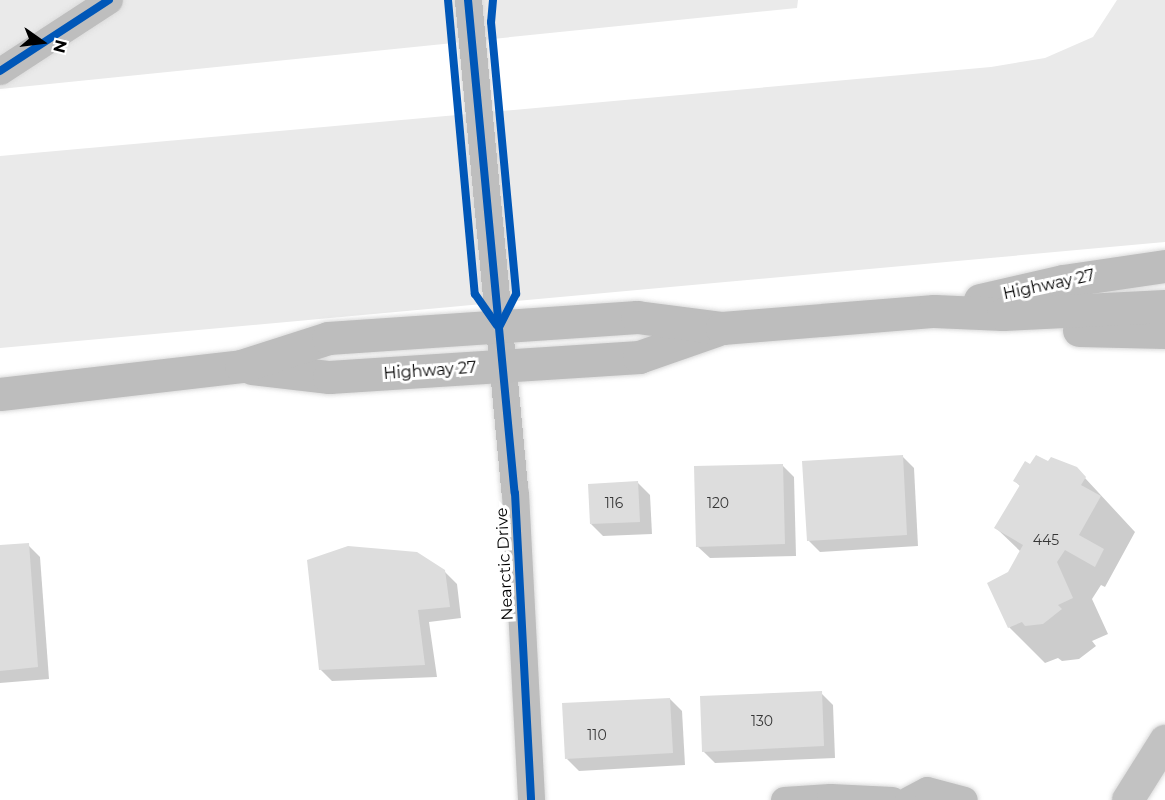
<!DOCTYPE html>
<html>
<head>
<meta charset="utf-8">
<style>
  body { margin:0 }
  #map { position:relative; width:1165px; height:800px; overflow:hidden; background:#fff; font-family:Montserrat,sans-serif }
  div>[style] { position:absolute }
  .green>* { inset:0; background:#eaeaea }
  .shadow>* { inset:0; background:#0003 }
  .building>* { inset:0; background:#ddd }
  .roads { filter:drop-shadow(0 0 2px #dbdbdb) drop-shadow(0 0 2px #dbdbdb) }
  .tertiary>* { height:27px; margin:-13.5px; padding:0 13.5px; transform-origin:13.5px; border-radius:13.5px; background:#bebebe }
  .secondary>* { height:32px; margin:-16px; padding:0 16px; transform-origin:16px; border-radius:16px; background:#c2c2c2 }
  .primary>* { height:33px; margin:-16.5px; padding:0 16.5px; transform-origin:16.5px; border-radius:16.5px; background:#bdbdbd }
  .cycleway>* { height:8px; margin:-4px; padding:0 4px; transform-origin:4px; border-radius:4px; background:#0057b8 }
  span { translate:-50% -50%; white-space:nowrap; text-align:center; line-height:1.15; -webkit-text-stroke:6px #fff; paint-order:stroke }
  .number-label { font-size:14px; color:#373737 }
  .number-label span { -webkit-text-stroke-width:0 }
  .street-label { font-size:16px; color:#000 }
  .north { position:absolute; left:12px; top:12px; width:60px; height:60px; -webkit-text-stroke:4px #fff; paint-order:stroke; rotate:104deg; font-size:16px; font-weight:700; line-height:24px; text-align:center; color:#000 }
  .north::after { content:''; display:block; margin:auto; width:21px; height:27px; background:#000; clip-path:polygon(50% 0,100% 100%,50% 72%,0 100%) }
</style>
</head>
<body>
<div id="map">
  <div class="green">
    <div style="clip-path:polygon(0 0,798px 0,797px 8px,0 89px)"></div>
    <div style="clip-path:polygon(1117px 0,1165px 0,1165px 242px,0 348px,0 156px,991px 67px,1045px 58px,1093px 37px)"></div>
  </div>
  <div class="shadow">
    <div style="clip-path:polygon(902px 456px,914px 468px,918px 546px,820px 552px,808px 540px)"></div>
    <div style="clip-path:polygon(782px 465px,794px 477px,796px 556px,710px 558px,697px 546px)"></div>
    <div style="clip-path:polygon(1085px 478px,1135px 532px,1105px 587px,1101px 585px,1092px 599px,1108px 634px,1092px 641px,1096px 646px,1079px 659px,1062px 661px,1058px 658px,1045px 663px,1009px 627px,1009px 573px,1021px 552px,996px 528px,1021px 487px,1015px 481px)"></div>
    <div style="clip-path:polygon(638px 483px,650px 495px,652px 534px,603px 536px,591px 524px)"></div>
    <div style="clip-path:polygon(28px 545px,40px 557px,49px 679px,0 683px,0 547px)"></div>
    <div style="clip-path:polygon(444px 571px,457px 584px,461px 618px,429px 622px,437px 677px,332px 681px,320px 669px)"></div>
    <div style="clip-path:polygon(821px 693px,833px 705px,835px 758px,715px 763px,703px 751px)"></div>
    <div style="clip-path:polygon(670px 699px,682px 711px,685px 765px,579px 771px,567px 759px)"></div>
  </div>
  <div class="building">
    <div style="clip-path:polygon(903px 455px,907px 535px,807px 541px,802px 461px)"></div>
    <div style="clip-path:polygon(1036px 455px,1048px 461px,1051px 457px,1077px 467px,1086px 477px,1081px 485px,1101px 496px,1079px 535px,1104px 549px,1095px 567px,1065px 550px,1057px 562px,1073px 598px,1058px 605px,1062px 609px,1043px 624px,1025px 626px,1022px 622px,1008px 628px,987px 583px,1008px 572px,1023px 545px,994px 528px,1020px 485px,1013px 481px,1025px 461px,1030px 464px)"></div>
    <div style="clip-path:polygon(783px 464px,785px 544px,696px 547px,694px 466px)"></div>
    <div style="clip-path:polygon(638px 481px,640px 522px,590px 524px,588px 484px)"></div>
    <div style="clip-path:polygon(29px 543px,38px 667px,0 671px,0 545px)"></div>
    <div style="clip-path:polygon(348px 546px,417px 552px,445px 570px,450px 607px,418px 610px,425px 665px,319px 670px,307px 560px)"></div>
    <div style="clip-path:polygon(822px 691px,824px 746px,702px 752px,700px 696px)"></div>
    <div style="clip-path:polygon(670px 698px,673px 753px,565px 759px,562px 703px)"></div>
  </div>
  <div class="roads">
    <div class="tertiary">
      <div style="left:468px;top:0;width:495px;rotate:84.6deg"></div>
      <div style="left:515px;top:493px;width:307px;rotate:87deg"></div>
      <div style="left:0;top:71px;width:130px;rotate:-33.1deg"></div>
      <div style="left:784px;top:800px;width:46px;rotate:-3.7deg"></div>
      <div style="left:830px;top:797px;width:62px;rotate:2.8deg"></div>
      <div style="left:908px;top:800px;width:21px;rotate:-28deg"></div>
      <div style="left:927px;top:790px;width:38px;rotate:15deg"></div>
    </div>
    <div class="secondary">
      <div style="left:1128px;top:800px;width:70px;rotate:-57.9deg"></div>
    </div>
    <div class="primary">
      <div style="left:980px;top:300px;width:85px;rotate:-12.9deg"></div>
      <div style="left:1063px;top:281px;width:103px;rotate:-8.4deg"></div>
      <div style="left:1079px;top:330px;width:86px;rotate:1.3deg"></div>
      <div style="left:252px;top:368px;width:78px;rotate:6.7deg"></div>
      <div style="left:329px;top:377px;width:311px;rotate:-3.7deg"></div>
      <div style="left:639px;top:357px;width:82px;rotate:-19.3deg"></div>
      <div style="left:0;top:394px;width:243px;rotate:-6.6deg"></div>
      <div style="left:241px;top:366px;width:91px;rotate:-17.8deg"></div>
      <div style="left:328px;top:338px;width:310px;rotate:-3.9deg"></div>
      <div style="left:637px;top:317px;width:86px;rotate:7.4deg"></div>
      <div style="left:722px;top:328px;width:213px;rotate:-4.6deg"></div>
      <div style="left:934px;top:311px;width:69px;rotate:2.5deg"></div>
      <div style="left:1003px;top:314px;width:162px;rotate:-2.8deg"></div>
    </div>
  </div>
  <div class="cycleway">
    <div style="left:448px;top:0;width:295px;rotate:84.8deg"></div>
    <div style="left:475px;top:294px;width:38px;rotate:55deg"></div>
    <div style="left:468px;top:0;width:495px;rotate:84.6deg"></div>
    <div style="left:515px;top:493px;width:307px;rotate:87deg"></div>
    <div style="left:493px;top:0;width:22px;rotate:95deg"></div>
    <div style="left:491px;top:22px;width:273px;rotate:84.7deg"></div>
    <div style="left:516px;top:294px;width:37px;rotate:117deg"></div>
    <div style="left:0;top:71px;width:130px;rotate:-33.1deg"></div>
  </div>
  <div class="number-label">
    <span style="left:614px;top:503px">116</span>
    <span style="left:718px;top:503px">120</span>
    <span style="left:1046px;top:540px">445</span>
    <span style="left:762px;top:721px">130</span>
    <span style="left:597px;top:735px">110</span>
  </div>
  <div class="street-label">
    <span style="left:1049px;top:285px;rotate:-12deg">Highway 27</span>
    <span style="left:430px;top:371px;rotate:-4deg">Highway 27</span>
    <span style="left:505px;top:564px;rotate:-93deg">Nearctic Drive</span>
  </div>
  <div class="north">N</div>
</div>
</body>
</html>
